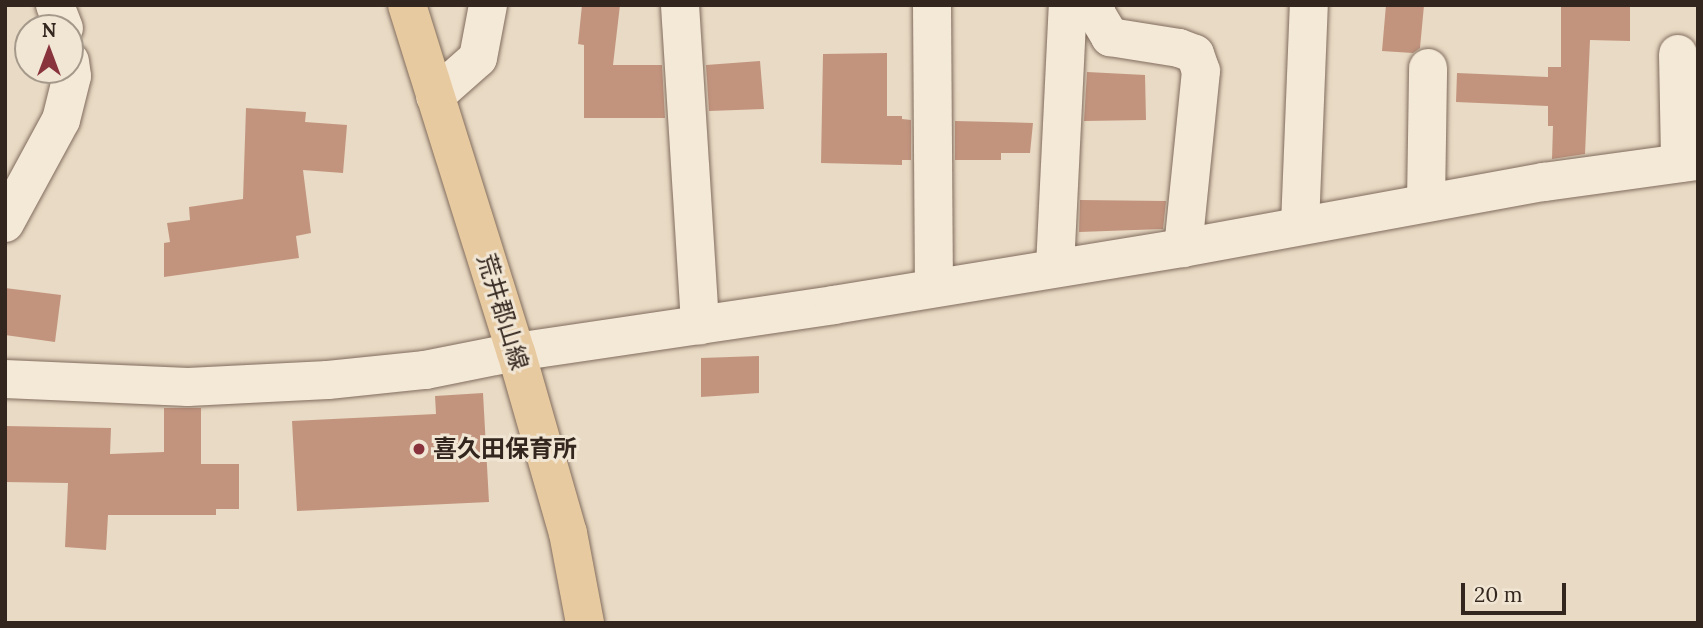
<!DOCTYPE html>
<html>
<head>
<meta charset="utf-8">
<style>
  body { margin:0 }
  #map { position:relative; width:1703px; height:628px; overflow:hidden; background:#e8dac4; font-family:Lora,"Noto Sans JP",serif }
  div>[style] { position:absolute }
  .building>* { inset:0; background:#c2947e }
  .roads { filter:drop-shadow(0 0 2px #816c5d) drop-shadow(0 0 2px #816c5d) }
  .minor>* { height:38px; margin:-19px; padding:0 19px; transform-origin:19px; border-radius:19px; background:#f4e8d6 }
  .major>* { height:38px; margin:-19px; padding:0 19px; transform-origin:19px; border-radius:19px; background:#e8caa0 }
  .dots>* { width:19px; height:19px; translate:-50% -50%; box-sizing:border-box; border:4px solid #f1e5d3; border-radius:50% }
  span { translate:-50% -50%; white-space:nowrap; text-align:center; line-height:1.15; -webkit-text-stroke:6px #f1e5d3; paint-order:stroke }
  .street-label { font-size:24px; color:#33261f }
  .poi-label { font-size:24px; color:#33261f; font-weight:700 }
  .left { translate:0 -50%; text-align:left }
  .frame { position:absolute; inset:0; border:7px solid #33261f; pointer-events:none }
  .north { position:absolute; left:14px; top:14px; width:70px; height:70px; box-sizing:border-box; background:#f1e5d3; border:2px solid #a5998b; border-radius:50%; rotate:0deg; font-size:19px; font-weight:700; line-height:28px; text-align:center; color:#33261f }
  .north::after { content:''; display:block; margin:auto; width:24px; height:32px; background:#89343d; clip-path:polygon(50% 0,100% 100%,50% 72%,0 100%) }
  .scale { position:absolute; left:1461px; top:583px; width:105px; height:32px; box-sizing:border-box; border:4px solid #33261f; border-top:0; padding-left:9px; font-size:21px; line-height:24px; white-space:nowrap; color:#33261f; -webkit-text-stroke:5px #f1e5d3; paint-order:stroke }
</style>
</head>
<body>
<div id="map">
  <div class="building">
    <div style="clip-path:polygon(582px 5px,620px 5px,613px 65px,662px 65px,665px 118px,584px 118px,584px 45px,578px 44px)"></div>
    <div style="clip-path:polygon(1386px 5px,1424px 5px,1420px 48px,1413px 53px,1382px 51px)"></div>
    <div style="clip-path:polygon(1561px 5px,1630px 5px,1630px 41px,1590px 40px,1585px 154px,1552px 159px,1553px 126px,1548px 126px,1548px 106px,1456px 102px,1457px 73px,1548px 77px,1548px 67px,1561px 67px)"></div>
    <div style="clip-path:polygon(887px 53px,887px 116px,902px 116px,902px 119px,911px 120px,911px 160px,902px 160px,902px 165px,821px 163px,823px 54px)"></div>
    <div style="clip-path:polygon(760px 61px,764px 109px,709px 111px,706px 65px)"></div>
    <div style="clip-path:polygon(1087px 72px,1145px 75px,1146px 120px,1084px 121px)"></div>
    <div style="clip-path:polygon(246px 108px,306px 112px,305px 122px,347px 125px,343px 173px,303px 170px,311px 233px,296px 236px,299px 258px,164px 277px,164px 243px,170px 242px,167px 223px,190px 220px,189px 207px,243px 199px)"></div>
    <div style="clip-path:polygon(955px 121px,1033px 123px,1030px 153px,1001px 153px,1001px 160px,955px 160px)"></div>
    <div style="clip-path:polygon(1080px 200px,1166px 201px,1163px 229px,1079px 232px)"></div>
    <div style="clip-path:polygon(5px 288px,61px 295px,55px 342px,5px 335px)"></div>
    <div style="clip-path:polygon(759px 356px,759px 393px,701px 397px,701px 358px)"></div>
    <div style="clip-path:polygon(483px 393px,489px 502px,297px 511px,292px 421px,436px 414px,435px 396px)"></div>
    <div style="clip-path:polygon(164px 408px,201px 408px,201px 464px,239px 464px,239px 509px,216px 509px,216px 515px,108px 515px,106px 550px,65px 547px,68px 483px,5px 482px,5px 426px,111px 428px,110px 454px,164px 452px)"></div>
  </div>
  <div class="roads">
    <div class="minor">
      <div style="left:55px;top:5px;width:25px;rotate:69deg"></div>
      <div style="left:680px;top:5px;width:321px;rotate:86.4deg"></div>
      <div style="left:932px;top:5px;width:283px;rotate:89.6deg"></div>
      <div style="left:1095px;top:5px;width:10px;rotate:79deg"></div>
      <div style="left:1097px;top:15px;width:26px;rotate:59deg"></div>
      <div style="left:1110px;top:37px;width:70px;rotate:9.1deg"></div>
      <div style="left:1179px;top:48px;width:17px;rotate:21deg"></div>
      <div style="left:1195px;top:54px;width:18px;rotate:71deg"></div>
      <div style="left:1201px;top:71px;width:178px;rotate:95.8deg"></div>
      <div style="left:1678px;top:54px;width:109px;rotate:88.9deg"></div>
      <div style="left:435px;top:96px;width:57px;rotate:-41.5deg"></div>
      <div style="left:478px;top:58px;width:54px;rotate:-79.3deg"></div>
      <div style="left:1426px;top:202px;width:134px;rotate:-89.1deg"></div>
      <div style="left:5px;top:223px;width:117px;rotate:-61.5deg"></div>
      <div style="left:61px;top:120px;width:45px;rotate:-76deg"></div>
      <div style="left:72px;top:76px;width:15px;rotate:-98deg"></div>
      <div style="left:1300px;top:225px;width:220px;rotate:-87.7deg"></div>
      <div style="left:1055px;top:267px;width:262px;rotate:-87.2deg"></div>
      <div style="left:5px;top:379px;width:183px;rotate:2.5deg"></div>
      <div style="left:188px;top:387px;width:140px;rotate:-2.9deg"></div>
      <div style="left:328px;top:380px;width:98px;rotate:-5.9deg"></div>
      <div style="left:425px;top:370px;width:93px;rotate:-11.2deg"></div>
      <div style="left:516px;top:352px;width:321px;rotate:-8.4deg"></div>
      <div style="left:834px;top:305px;width:354px;rotate:-9.3deg"></div>
      <div style="left:1183px;top:248px;width:367px;rotate:-10.4deg"></div>
      <div style="left:1544px;top:182px;width:155px;rotate:-7.8deg"></div>
    </div>
    <div class="major">
      <div style="left:407px;top:5px;width:364px;rotate:72.6deg"></div>
      <div style="left:516px;top:352px;width:188px;rotate:74deg"></div>
      <div style="left:568px;top:533px;width:92px;rotate:79.3deg"></div>
    </div>
  </div>
  <div class="dots">
    <div style="left:419px;top:449px;background:#89343d"></div>
  </div>
  <div class="street-label">
    <span style="left:503px;top:312px;rotate:73deg">荒井郡山線</span>
  </div>
  <div class="poi-label">
    <span class="left" style="left:433px;top:449px">喜久田保育所</span>
  </div>
  <div class="frame"></div>
  <div class="north">N</div>
  <div class="scale">20 m</div>
</div>
</body>
</html>
